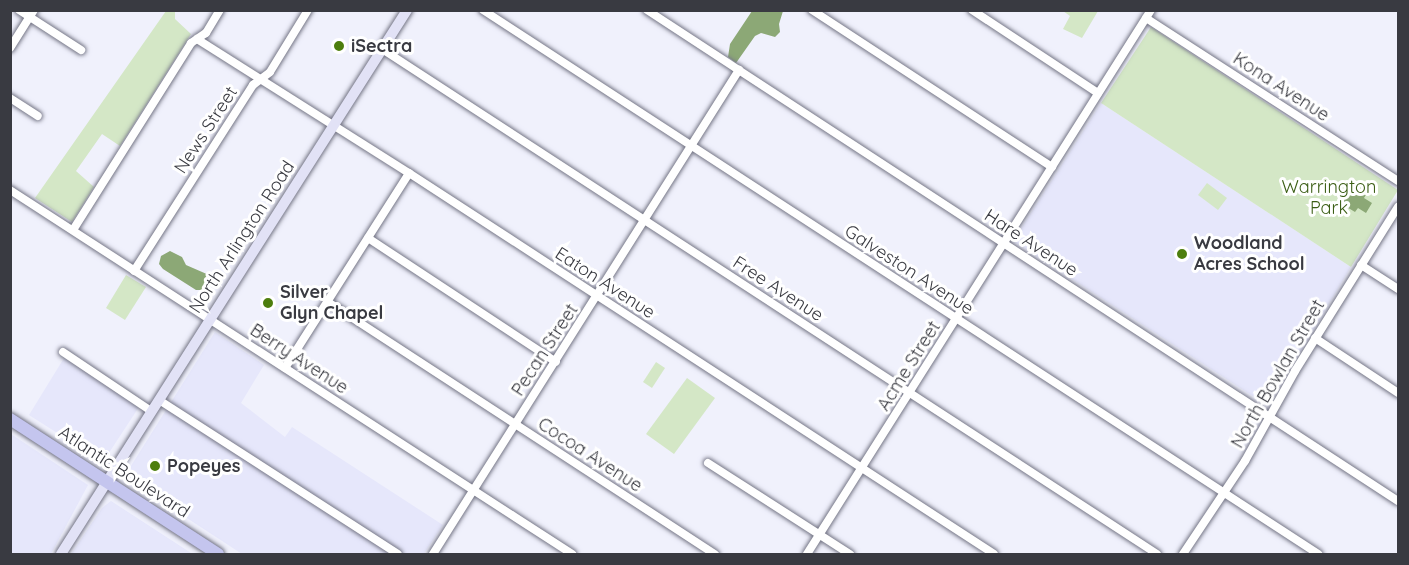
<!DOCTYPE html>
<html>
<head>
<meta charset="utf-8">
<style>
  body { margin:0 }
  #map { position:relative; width:1409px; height:565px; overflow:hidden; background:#f0f1fc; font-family:Quicksand,sans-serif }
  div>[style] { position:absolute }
  .built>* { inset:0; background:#e6e7fb }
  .green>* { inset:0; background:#d4e7c6 }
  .water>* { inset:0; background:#8ca876 }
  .roads { filter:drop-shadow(0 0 2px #757686) drop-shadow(0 0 2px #757686) }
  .street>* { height:8px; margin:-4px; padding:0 4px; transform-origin:4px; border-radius:4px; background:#fff }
  .secondary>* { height:10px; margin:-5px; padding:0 5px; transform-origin:5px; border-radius:5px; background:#e2e2f6 }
  .primary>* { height:12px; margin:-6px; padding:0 6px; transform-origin:6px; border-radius:6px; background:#c4c5ee }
  .dots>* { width:16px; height:16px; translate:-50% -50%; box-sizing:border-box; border:3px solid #fff; border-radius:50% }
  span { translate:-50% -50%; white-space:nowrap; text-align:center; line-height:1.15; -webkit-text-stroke:6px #fff; paint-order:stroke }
  .poi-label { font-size:18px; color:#393a41; font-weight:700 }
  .left { translate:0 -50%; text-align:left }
  .street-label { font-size:18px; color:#393a41 }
  .park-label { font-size:18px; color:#3b5e15 }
  .frame { position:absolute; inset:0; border:12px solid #393a41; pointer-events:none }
</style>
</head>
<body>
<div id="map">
  <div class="built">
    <div style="clip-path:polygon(1101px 103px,1351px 267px,1268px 406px,1013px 241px)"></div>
    <div style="clip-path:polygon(215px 332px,264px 365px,241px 403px,285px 437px,292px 427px,443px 525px,424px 554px,242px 554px,124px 477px)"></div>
    <div style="clip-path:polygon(64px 358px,139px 407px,103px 462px,29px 415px)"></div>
    <div style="clip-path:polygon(11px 434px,88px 485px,51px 554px,11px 554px)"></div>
    <div style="clip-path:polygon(111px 501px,191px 553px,193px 554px,71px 554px,102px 508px)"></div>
  </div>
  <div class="green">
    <div style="clip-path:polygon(166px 11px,175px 11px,175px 19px,191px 34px,120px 146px,102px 134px,76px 171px,94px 187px,72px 222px,35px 198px)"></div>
    <div style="clip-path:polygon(1063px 11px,1098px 11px,1082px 38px,1063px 29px,1070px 16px)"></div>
    <div style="clip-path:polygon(1151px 27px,1398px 190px,1351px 267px,1101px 103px)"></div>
    <div style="clip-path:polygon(1207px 183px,1227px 198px,1218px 210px,1198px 195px)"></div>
    <div style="clip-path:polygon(126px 275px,146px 287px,125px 320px,106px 308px)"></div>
    <div style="clip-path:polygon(656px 362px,665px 368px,652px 388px,643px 382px)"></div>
    <div style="clip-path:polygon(687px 378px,715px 398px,674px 454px,646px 434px)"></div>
  </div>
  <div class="water">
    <div style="clip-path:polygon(752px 11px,783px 11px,779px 24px,780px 32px,775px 37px,761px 33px,755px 36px,736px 63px,728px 57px,730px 44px)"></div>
    <div style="clip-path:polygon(1352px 184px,1367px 193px,1364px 198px,1372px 203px,1366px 213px,1358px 208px,1355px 212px,1340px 203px)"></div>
    <div style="clip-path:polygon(170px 251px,182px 257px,186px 265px,209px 275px,204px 290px,196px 290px,163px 269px,159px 264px,161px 256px)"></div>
  </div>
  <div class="roads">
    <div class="street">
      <div style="left:19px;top:10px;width:74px;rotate:32.8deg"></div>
      <div style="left:483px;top:10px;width:997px;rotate:33.08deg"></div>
      <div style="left:647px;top:10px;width:897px;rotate:33.18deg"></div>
      <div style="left:812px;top:10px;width:287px;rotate:33.2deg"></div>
      <div style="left:972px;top:10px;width:151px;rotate:33.4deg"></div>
      <div style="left:1146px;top:18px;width:300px;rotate:32.9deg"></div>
      <div style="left:197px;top:39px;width:251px;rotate:32.3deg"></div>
      <div style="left:409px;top:173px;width:698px;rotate:33.08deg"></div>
      <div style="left:10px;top:48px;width:45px;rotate:-57.7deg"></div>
      <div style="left:382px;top:49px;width:925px;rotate:33.09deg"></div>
      <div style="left:10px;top:98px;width:33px;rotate:33deg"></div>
      <div style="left:10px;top:190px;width:670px;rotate:32.93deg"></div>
      <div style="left:73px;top:230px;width:221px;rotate:-57.7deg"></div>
      <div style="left:191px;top:43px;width:18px;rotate:-34deg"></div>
      <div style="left:206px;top:33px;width:27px;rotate:-59deg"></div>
      <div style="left:368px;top:238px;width:225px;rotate:33.4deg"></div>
      <div style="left:1361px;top:265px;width:44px;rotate:33deg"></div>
      <div style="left:134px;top:271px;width:221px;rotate:-57.4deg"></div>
      <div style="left:253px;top:85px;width:21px;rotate:-37deg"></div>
      <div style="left:270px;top:72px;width:73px;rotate:-58.5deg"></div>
      <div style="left:328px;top:302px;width:462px;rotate:33.1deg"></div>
      <div style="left:1315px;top:338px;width:100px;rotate:33.5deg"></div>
      <div style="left:63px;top:352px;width:106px;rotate:33.8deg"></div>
      <div style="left:285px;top:368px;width:231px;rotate:-57.5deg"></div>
      <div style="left:159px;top:400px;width:284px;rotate:32.8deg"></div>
      <div style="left:708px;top:463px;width:169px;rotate:32.7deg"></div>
      <div style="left:433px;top:554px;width:573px;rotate:-57.7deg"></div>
      <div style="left:807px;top:554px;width:644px;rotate:-57.69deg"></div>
      <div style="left:1183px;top:554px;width:112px;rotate:-56.3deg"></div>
      <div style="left:1245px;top:461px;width:103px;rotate:-60.9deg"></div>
      <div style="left:1295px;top:371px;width:194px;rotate:-57.9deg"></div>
    </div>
    <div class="secondary">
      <div style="left:61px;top:554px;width:645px;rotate:-57.54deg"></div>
    </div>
    <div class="primary">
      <div style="left:10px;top:419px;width:248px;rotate:33deg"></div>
    </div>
  </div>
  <div class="dots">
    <div style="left:339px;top:46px;background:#4d7e0d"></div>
    <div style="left:1182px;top:254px;background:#4d7e0d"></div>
    <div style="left:268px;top:303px;background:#4d7e0d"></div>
    <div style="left:155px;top:466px;background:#4d7e0d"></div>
  </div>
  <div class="poi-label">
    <span class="left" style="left:351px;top:46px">iSectra</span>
    <span class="left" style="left:1194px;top:254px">Woodland<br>Acres School</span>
    <span class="left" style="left:280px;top:303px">Silver<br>Glyn Chapel</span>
    <span class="left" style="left:167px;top:466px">Popeyes</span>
  </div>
  <div class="street-label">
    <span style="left:1281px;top:87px;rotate:33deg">Kona Avenue</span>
    <span style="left:206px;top:130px;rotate:-57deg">News Street</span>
    <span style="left:242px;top:237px;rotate:-57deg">North Arlington Road</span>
    <span style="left:1031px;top:243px;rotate:33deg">Hare Avenue</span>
    <span style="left:909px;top:270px;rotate:33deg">Galveston Avenue</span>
    <span style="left:605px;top:283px;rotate:33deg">Eaton Avenue</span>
    <span style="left:778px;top:289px;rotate:33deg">Free Avenue</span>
    <span style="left:545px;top:350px;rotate:-57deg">Pecan Street</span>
    <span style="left:299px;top:359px;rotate:33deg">Berry Avenue</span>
    <span style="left:909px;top:366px;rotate:-58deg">Acme Street</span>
    <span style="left:1278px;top:374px;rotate:-60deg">North Bowlan Street</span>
    <span style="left:590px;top:455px;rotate:33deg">Cocoa Avenue</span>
    <span style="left:124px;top:472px;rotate:33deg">Atlantic Boulevard</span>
  </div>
  <div class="park-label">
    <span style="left:1329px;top:198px">Warrington<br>Park</span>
  </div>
  <div class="frame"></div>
</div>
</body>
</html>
